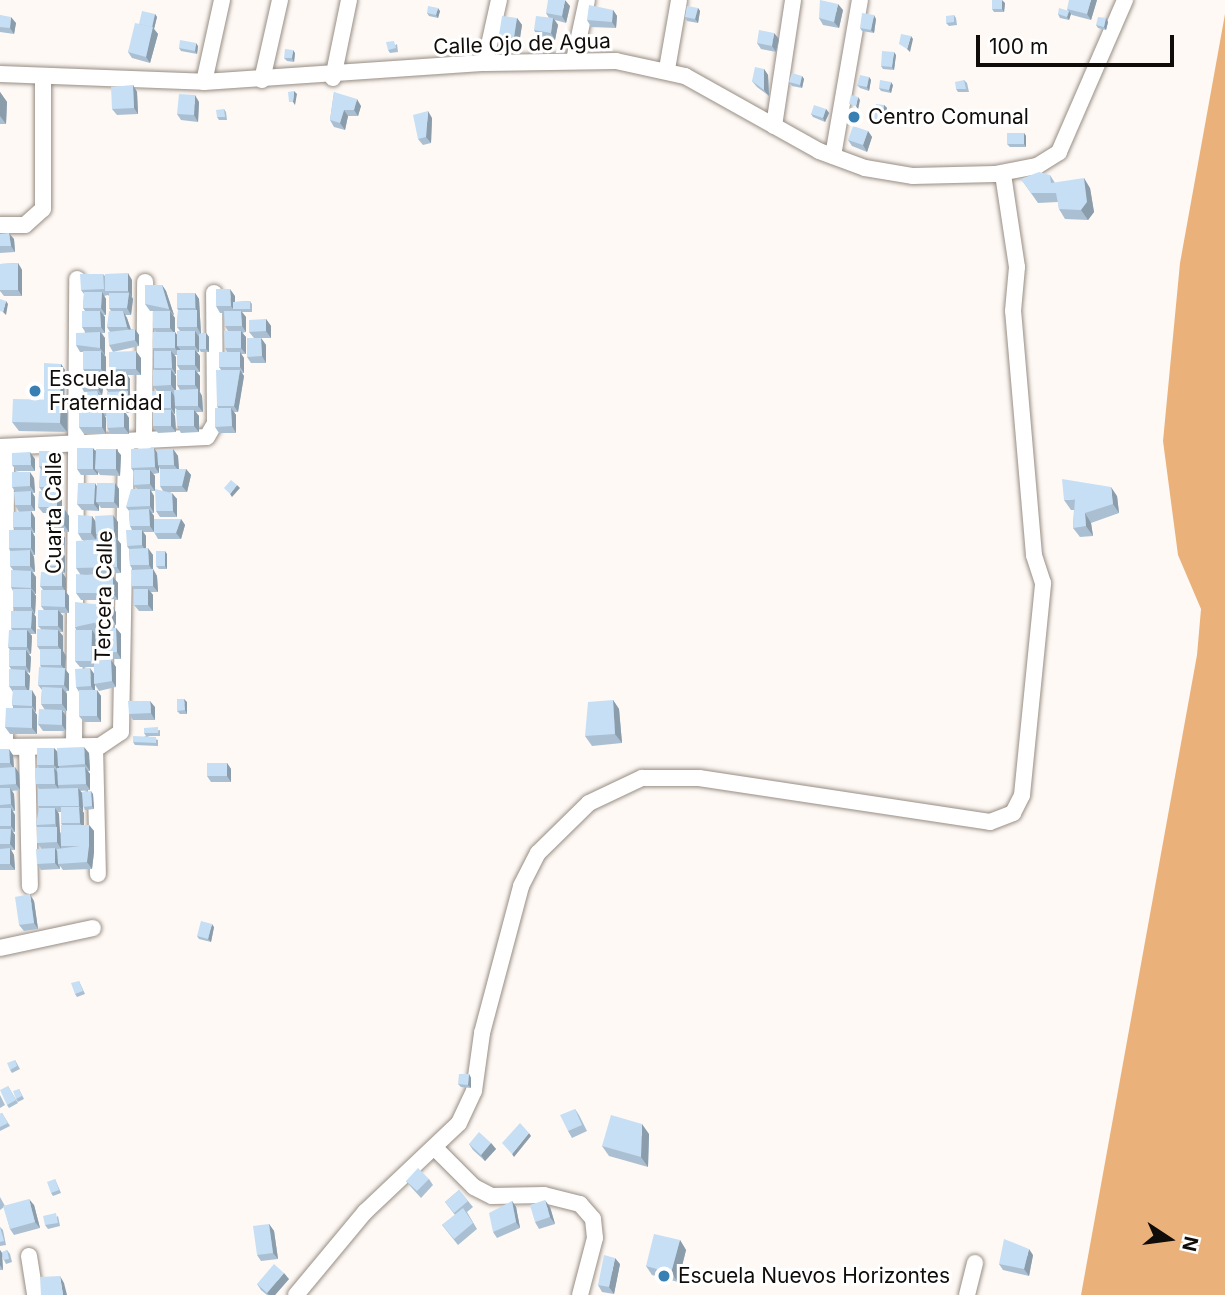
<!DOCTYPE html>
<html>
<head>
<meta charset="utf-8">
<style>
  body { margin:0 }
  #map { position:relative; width:1225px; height:1295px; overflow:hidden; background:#fef9f5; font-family:Inter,sans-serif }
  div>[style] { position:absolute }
  .water>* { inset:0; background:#eab27a }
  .roads { filter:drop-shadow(0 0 2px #978d83) drop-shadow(0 0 2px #978d83) }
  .minor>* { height:16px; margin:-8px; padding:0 8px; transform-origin:8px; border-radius:8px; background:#fff }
  .wall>* { inset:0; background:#aac0d2 }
  .shaded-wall>* { inset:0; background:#8b9cab }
  .building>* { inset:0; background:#c6dff4 }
  .dots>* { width:19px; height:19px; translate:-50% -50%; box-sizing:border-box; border:4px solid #fff; border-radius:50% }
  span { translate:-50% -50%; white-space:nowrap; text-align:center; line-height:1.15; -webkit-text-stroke:6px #fff; paint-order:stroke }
  .street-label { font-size:21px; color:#100c09 }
  .poi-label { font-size:21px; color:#100c09 }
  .left { translate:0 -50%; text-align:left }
  .north { position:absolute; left:1134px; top:1204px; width:70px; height:70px; -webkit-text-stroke:5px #fff; paint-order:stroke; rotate:103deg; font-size:19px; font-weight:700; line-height:28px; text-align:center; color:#100c09 }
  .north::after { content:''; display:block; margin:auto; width:24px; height:32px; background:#100c09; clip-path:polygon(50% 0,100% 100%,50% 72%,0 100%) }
  .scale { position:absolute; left:976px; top:35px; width:198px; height:32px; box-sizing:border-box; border:4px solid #100c09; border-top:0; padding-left:9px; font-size:21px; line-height:24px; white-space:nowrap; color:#100c09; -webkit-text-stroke:5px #fff; paint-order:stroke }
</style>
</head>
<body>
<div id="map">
  <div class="water">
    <div style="clip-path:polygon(1225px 14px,1225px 1295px,1081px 1295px,1197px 655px,1201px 609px,1178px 555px,1163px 441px,1180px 263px)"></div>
  </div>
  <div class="roads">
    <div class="minor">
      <div style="left:574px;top:60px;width:61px;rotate:-77.8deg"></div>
      <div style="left:485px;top:63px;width:65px;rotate:-77.5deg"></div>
      <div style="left:667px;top:69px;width:70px;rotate:-80.1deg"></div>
      <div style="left:0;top:74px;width:204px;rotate:2.2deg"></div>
      <div style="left:204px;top:82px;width:282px;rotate:-3.9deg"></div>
      <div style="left:485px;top:63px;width:131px;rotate:-0.9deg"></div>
      <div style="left:616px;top:61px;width:71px;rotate:12.3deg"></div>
      <div style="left:685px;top:76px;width:154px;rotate:29.2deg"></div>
      <div style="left:819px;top:151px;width:49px;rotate:20.3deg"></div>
      <div style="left:865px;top:168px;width:49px;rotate:9.5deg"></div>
      <div style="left:913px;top:176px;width:82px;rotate:-1.4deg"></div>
      <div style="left:995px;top:174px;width:43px;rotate:-10.8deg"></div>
      <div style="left:1037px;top:166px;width:26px;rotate:-32deg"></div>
      <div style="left:1059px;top:152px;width:166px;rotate:-66.5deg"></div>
      <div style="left:333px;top:78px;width:80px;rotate:-78.4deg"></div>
      <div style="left:262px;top:80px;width:82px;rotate:-77.3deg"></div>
      <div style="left:204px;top:82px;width:84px;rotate:-77.6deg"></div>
      <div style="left:774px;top:126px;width:127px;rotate:-81.4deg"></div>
      <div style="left:833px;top:156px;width:158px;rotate:-80.2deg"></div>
      <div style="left:0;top:225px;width:25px"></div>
      <div style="left:25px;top:225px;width:24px;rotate:-42deg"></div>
      <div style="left:43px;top:209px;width:133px;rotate:-90deg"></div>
      <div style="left:144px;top:443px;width:161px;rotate:-89.6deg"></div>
      <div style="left:0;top:447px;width:207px;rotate:-2.8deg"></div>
      <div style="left:207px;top:437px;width:16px;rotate:-60deg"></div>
      <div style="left:215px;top:423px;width:130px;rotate:-90.4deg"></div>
      <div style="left:95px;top:746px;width:128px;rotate:88.7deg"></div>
      <div style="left:0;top:747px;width:100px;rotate:-0.6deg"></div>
      <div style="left:100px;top:746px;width:25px;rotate:-34deg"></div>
      <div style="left:121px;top:732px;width:288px;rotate:-89deg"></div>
      <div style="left:5px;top:747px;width:300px;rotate:-89.8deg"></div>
      <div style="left:27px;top:747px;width:139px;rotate:88.8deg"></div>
      <div style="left:74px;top:747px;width:468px;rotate:-89.6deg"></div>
      <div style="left:0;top:948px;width:95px;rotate:-12.1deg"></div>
      <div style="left:435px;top:1148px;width:55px;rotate:45deg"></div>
      <div style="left:474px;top:1187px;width:20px;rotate:27deg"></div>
      <div style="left:492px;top:1196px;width:52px;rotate:-1.1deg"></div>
      <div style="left:544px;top:1195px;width:37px;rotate:14deg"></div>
      <div style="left:580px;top:1204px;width:20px;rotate:49deg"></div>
      <div style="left:593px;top:1219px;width:19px;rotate:84deg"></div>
      <div style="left:595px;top:1238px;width:59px;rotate:104.7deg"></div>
      <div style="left:29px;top:1256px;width:39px;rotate:81deg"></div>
      <div style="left:296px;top:1295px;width:108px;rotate:-50.3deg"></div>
      <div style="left:365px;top:1212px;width:129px;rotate:-43.4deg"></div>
      <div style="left:459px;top:1123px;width:35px;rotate:-65deg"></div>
      <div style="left:474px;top:1091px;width:59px;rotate:-82.1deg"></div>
      <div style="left:482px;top:1033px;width:152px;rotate:-75.1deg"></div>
      <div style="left:521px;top:886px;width:37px;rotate:-63deg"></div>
      <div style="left:538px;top:853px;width:71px;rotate:-44.4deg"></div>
      <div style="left:589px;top:803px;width:59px;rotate:-25.3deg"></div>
      <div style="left:642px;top:778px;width:57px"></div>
      <div style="left:699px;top:778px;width:294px;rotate:8.6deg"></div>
      <div style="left:990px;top:822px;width:25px;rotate:-21deg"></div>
      <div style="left:1013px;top:813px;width:20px;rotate:-63deg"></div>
      <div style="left:1022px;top:795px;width:213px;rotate:-84.3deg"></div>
      <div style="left:1043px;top:583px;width:29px;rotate:-108deg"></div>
      <div style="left:1034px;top:555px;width:245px;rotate:-94.9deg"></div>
      <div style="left:1013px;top:311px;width:44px;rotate:-84.8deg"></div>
      <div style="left:1017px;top:267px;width:94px;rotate:-98.6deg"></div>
      <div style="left:967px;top:1295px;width:33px;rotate:-76deg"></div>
    </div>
  </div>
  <div class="wall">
    <div style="clip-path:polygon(1097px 0,1091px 20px,1072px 15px,1071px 14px,1069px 20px,1060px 18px,1058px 14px,1068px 11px,1067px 9px)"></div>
    <div style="clip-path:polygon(1005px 3px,1004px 12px,994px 12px,992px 9px)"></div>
    <div style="clip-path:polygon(570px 6px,566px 23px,555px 20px,558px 25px,555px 40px,538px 37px,534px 30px,549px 18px,546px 13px)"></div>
    <div style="clip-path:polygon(698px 8px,700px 11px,698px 23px,687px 21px,685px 17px)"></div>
    <div style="clip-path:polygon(613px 10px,617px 16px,616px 28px,591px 27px,587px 20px)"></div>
    <div style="clip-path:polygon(843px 10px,839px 28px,823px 25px,819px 18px)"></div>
    <div style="clip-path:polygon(440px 11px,438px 18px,429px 16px,427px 13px)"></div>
    <div style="clip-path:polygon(155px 14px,157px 17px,154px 29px,158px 34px,150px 63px,132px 58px,128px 52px,139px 24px)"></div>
    <div style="clip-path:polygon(0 15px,16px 23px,14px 34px,0 32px)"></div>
    <div style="clip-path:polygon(954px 15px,956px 18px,957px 25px,949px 26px,946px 23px)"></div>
    <div style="clip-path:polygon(517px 18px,522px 25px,519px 44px,503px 41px,499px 35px)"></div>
    <div style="clip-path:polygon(1106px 18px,1108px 22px,1106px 30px,1098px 28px,1096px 25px)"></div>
    <div style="clip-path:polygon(876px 19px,874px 33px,862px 31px,860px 28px)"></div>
    <div style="clip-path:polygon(779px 39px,776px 52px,761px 49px,757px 43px)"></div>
    <div style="clip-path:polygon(397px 44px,398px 52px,390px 53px,388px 50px)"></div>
    <div style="clip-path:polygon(198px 46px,197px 54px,181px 51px,179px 48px)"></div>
    <div style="clip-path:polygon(295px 53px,294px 62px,287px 61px,284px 58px)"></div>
    <div style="clip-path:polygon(896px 55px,894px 70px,883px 69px,881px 66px)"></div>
    <div style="clip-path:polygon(764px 69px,768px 75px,769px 96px,757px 87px,752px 81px)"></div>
    <div style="clip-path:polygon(802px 76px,804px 79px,802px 88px,792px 86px,789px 82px)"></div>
    <div style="clip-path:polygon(869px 77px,871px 80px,869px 91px,860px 88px,857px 85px)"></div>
    <div style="clip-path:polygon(964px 80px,967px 83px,969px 92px,958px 92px,956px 89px)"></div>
    <div style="clip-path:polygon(133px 85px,137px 92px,138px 114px,117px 115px,112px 109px)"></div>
    <div style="clip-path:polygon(893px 85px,891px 93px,881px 91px,879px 88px)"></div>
    <div style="clip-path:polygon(0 92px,7px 102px,6px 124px,0 124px,0 136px)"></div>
    <div style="clip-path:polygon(334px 92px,361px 106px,358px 116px,348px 116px,345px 130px,334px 127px,330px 120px)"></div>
    <div style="clip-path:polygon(199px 102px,198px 122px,181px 120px,177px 114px)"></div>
    <div style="clip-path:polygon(884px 105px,887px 108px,884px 123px,876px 122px,874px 119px)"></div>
    <div style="clip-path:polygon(224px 109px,226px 112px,227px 120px,219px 120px,217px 117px)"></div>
    <div style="clip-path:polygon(826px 109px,829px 113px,825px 122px,813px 117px,811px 114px)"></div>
    <div style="clip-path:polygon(432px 118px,431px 143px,423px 145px,418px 139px)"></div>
    <div style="clip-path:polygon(868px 131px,872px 137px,867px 152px,852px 146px,848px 140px)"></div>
    <div style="clip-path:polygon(1024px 133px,1026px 136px,1026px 147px,1010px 147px,1007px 144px)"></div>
    <div style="clip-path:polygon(1050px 175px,1055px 183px,1090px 188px,1094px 212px,1088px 220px,1065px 219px,1059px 209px,1058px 202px,1038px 203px,1021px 179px)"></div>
    <div style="clip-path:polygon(0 234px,14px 239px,15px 252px,0 253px)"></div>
    <div style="clip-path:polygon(18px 263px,22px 270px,22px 296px,4px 296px,0 291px,0 264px)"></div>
    <div style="clip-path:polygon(103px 274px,105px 276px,132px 280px,132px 297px,133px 299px,131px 315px,125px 315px,127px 318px,131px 329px,135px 329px,139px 335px,139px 346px,113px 352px,109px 345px,110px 332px,107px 327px,111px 311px,109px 308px,109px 296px,108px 295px,104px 296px,106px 299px,106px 315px,103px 315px,105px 317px,105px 333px,102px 333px,105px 338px,105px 355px,104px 355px,106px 357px,106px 375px,103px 375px,105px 378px,102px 395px,99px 395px,107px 411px,110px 411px,107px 407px,108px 392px,106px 389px,112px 373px,109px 369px,141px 358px,141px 375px,127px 375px,130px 379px,130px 395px,132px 398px,132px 413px,126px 413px,129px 418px,129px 434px,111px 434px,107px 428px,107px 416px,105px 416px,106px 418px,106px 434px,84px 434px,79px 427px,83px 411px,82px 409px,84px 392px,82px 388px,85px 372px,83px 369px,83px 352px,80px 352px,76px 345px,86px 333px,82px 327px,85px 311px,83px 308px,84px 294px,81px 290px)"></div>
    <div style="clip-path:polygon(evenodd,162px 285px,166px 291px,174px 315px,173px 315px,175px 318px,175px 332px,177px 335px,180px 331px,177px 327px,178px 310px,177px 308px,195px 293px,199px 299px,201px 334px,206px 333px,209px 337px,209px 352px,201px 352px,199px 349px,199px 352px,197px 352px,200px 356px,200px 372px,197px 372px,200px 376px,200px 392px,202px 396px,203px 412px,196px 412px,199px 416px,199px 432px,181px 433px,177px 426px,177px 410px,175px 408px,175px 414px,174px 414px,175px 416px,176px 432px,158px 433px,153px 426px,154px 410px,152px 408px,157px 391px,153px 386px,155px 370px,154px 368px,154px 351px,153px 348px,156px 332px,153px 328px,153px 311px,150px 311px,145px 304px,162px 285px,174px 355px,177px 355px,177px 365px,180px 370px,177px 385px,180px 390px,176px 390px,176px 376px,174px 374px,176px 374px,176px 357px,174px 355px)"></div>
    <div style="clip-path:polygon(235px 296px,235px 302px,250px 301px,252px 304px,252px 312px,242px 312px,246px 317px,246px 332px,242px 333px,246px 337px,246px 354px,241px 354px,244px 358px,244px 373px,242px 373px,244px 376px,238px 412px,234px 412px,236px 415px,236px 433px,219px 433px,215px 427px,218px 408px,217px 406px,221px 370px,219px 367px,227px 352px,225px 348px,228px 331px,225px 326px,224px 313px,220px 313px,216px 306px)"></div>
    <div style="clip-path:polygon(266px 319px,271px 326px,271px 338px,254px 338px,249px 332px)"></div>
    <div style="clip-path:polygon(261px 338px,266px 345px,266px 363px,251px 363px,247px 357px)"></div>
    <div style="clip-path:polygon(61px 364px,65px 370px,64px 406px,67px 410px,67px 432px,19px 431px,12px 422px,44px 400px)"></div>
    <div style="clip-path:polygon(173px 449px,178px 456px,179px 469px,186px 469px,191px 475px,187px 492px,170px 492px,177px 499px,177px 517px,160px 517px,156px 511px,163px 491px,160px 486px,160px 469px,159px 467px,159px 473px,153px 474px,155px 476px,155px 491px,151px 491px,154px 496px,154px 513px,152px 513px,154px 516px,154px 521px,181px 519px,185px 525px,181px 539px,158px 539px,154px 532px,143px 532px,146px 536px,146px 548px,153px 555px,153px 569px,157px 576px,158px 592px,151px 592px,153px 595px,153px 611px,139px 611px,134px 605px,134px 590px,132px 586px,133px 570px,130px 565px,129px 549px,127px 546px,132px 530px,130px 526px,129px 511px,126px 507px,137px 489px,134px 485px,134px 472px,131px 468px,157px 453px)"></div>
    <div style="clip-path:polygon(96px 451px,121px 455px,120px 476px,100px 475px,98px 472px,98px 475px,81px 475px,77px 469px)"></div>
    <div style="clip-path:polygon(61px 458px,61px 473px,59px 473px,61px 477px,61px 493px,59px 493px,62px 498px,62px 510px,69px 516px,69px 532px,52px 531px,47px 525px,47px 513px,43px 513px,38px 507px,42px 491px,39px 487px,41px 470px,39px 466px)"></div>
    <div style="clip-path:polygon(35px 459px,35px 471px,17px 471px,12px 465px)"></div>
    <div style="clip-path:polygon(34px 478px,35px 493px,32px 493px,35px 497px,35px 511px,28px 511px,31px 511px,35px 518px,35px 533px,33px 533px,35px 537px,35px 555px,33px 555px,34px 557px,35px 572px,33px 572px,36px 577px,36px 594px,34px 594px,36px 596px,35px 614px,34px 614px,36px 617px,36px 634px,30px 634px,32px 636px,31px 654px,28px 654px,31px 657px,30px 673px,27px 672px,30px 676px,29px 690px,36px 697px,36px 712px,35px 712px,37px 715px,37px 734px,10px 734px,5px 727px,14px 708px,12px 705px,13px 692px,9px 686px,11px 669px,9px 666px,10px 650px,8px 647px,12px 630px,11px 628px,16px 611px,13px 607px,13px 591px,11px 587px,13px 570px,10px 566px,10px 551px,9px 548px,16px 530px,13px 527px,19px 512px,15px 505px,15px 491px,12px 487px)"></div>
    <div style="clip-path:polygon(115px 483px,119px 489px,119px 508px,101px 508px,99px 505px,99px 511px,82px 510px,77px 504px,97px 486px)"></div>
    <div style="clip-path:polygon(1117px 496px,1119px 513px,1091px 523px,1093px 536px,1080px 537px,1073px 528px,1074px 510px,1071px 510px,1064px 500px)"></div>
    <div style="clip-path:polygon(92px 516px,95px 521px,118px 522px,118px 540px,121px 544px,121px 573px,86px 575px,113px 577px,118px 583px,118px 600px,81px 600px,76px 593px,80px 574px,76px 568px,91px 540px,82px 540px,78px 533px)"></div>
    <div style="clip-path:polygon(62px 534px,65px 538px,64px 554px,63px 554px,65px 556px,65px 573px,62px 573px,66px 578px,66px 592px,69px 596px,69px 613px,60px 613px,63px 616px,63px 632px,60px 632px,63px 636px,63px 651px,66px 656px,65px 669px,69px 674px,69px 691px,65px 691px,67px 694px,67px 711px,62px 711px,66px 716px,66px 731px,43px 731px,38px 724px,45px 710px,41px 704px,42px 690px,38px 685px,41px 667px,40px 665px,40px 650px,37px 646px,41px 629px,38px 626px,44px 610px,41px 606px,43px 590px,40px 586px,50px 572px,46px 566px,51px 550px)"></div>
    <div style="clip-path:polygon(167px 554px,167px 569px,159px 569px,156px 566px)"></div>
    <div style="clip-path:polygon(116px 612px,116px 625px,103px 628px,116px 628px,121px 634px,121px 659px,100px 659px,96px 653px,96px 661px,111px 660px,116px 667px,116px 687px,99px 691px,95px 685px,95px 690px,101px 696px,101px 722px,84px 722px,79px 716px,79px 692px,76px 687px,94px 674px,94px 667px,80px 667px,75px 661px,76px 630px,75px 627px)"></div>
    <div style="clip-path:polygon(613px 700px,619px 709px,622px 743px,592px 746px,585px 736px)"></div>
    <div style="clip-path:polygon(187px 702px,187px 714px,180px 714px,177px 711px)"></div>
    <div style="clip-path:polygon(155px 707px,155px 720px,133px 720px,129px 714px)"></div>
    <div style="clip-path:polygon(160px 730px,160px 736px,147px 736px,158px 740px,158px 746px,135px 745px,133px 742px,146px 736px,144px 733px)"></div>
    <div style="clip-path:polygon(evenodd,54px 748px,58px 752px,89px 753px,90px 771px,88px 771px,90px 774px,90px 790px,80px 791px,82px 794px,93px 794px,94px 809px,85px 810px,83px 805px,83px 812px,84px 813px,84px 825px,89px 825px,94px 831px,94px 852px,92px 869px,63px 870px,60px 866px,60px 869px,41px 870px,37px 864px,41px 848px,37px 843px,38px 827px,36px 825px,39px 808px,38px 806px,39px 789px,36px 784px,39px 768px,37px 765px,54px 748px,58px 812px,61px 812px,61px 823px,62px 825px,61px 833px,59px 831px,59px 814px,58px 812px)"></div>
    <div style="clip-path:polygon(0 749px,13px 755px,14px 767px,19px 773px,20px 790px,12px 791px,14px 794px,15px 811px,13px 811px,15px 815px,15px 832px,13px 832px,15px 835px,15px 850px,11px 850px,14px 855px,15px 870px,0 870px)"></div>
    <div style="clip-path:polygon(227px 763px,231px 769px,231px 782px,211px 782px,207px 776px)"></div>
    <div style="clip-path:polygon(34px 901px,38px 929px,24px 931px,19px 925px)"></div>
    <div style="clip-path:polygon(214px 927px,211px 942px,199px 939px,197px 936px)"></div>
    <div style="clip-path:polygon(79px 981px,85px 994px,77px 997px,75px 994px)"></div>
    <div style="clip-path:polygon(15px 1060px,20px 1069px,12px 1073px,10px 1070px)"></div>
    <div style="clip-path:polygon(469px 1074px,471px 1078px,471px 1088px,461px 1087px,458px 1084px)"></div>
    <div style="clip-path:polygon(8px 1086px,18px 1103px,9px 1108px,7px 1105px)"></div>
    <div style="clip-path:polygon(19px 1089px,24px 1099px,18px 1102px,16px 1099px)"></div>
    <div style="clip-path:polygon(0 1095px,5px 1105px,0 1108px)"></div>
    <div style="clip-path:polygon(575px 1109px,579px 1115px,587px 1131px,572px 1138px,568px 1131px)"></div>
    <div style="clip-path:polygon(2px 1113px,10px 1126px,0 1131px,0 1114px)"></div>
    <div style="clip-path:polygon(649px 1134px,648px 1167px,609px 1156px,602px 1146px)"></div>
    <div style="clip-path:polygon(491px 1143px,496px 1149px,485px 1161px,473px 1150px,469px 1144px)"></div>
    <div style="clip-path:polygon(55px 1179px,61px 1193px,53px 1196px,51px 1193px)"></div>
    <div style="clip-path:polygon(429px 1179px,433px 1185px,421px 1198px,411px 1187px,406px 1181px)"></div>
    <div style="clip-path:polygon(459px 1190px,473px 1207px,467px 1212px,477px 1229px,458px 1245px,442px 1225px,455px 1215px,445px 1202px)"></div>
    <div style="clip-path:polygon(0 1197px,5px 1206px,34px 1205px,40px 1228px,14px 1235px,10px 1229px,4px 1207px,0 1210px)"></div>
    <div style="clip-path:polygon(512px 1201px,516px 1207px,520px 1228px,497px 1238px,493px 1232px)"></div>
    <div style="clip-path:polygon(550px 1207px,555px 1224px,539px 1229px,535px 1222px)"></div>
    <div style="clip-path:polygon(58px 1216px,60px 1226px,48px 1229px,45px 1225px)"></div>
    <div style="clip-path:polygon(269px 1224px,274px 1231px,278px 1259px,261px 1261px,257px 1255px)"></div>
    <div style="clip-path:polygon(0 1227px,3px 1230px,6px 1245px,0 1246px)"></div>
    <div style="clip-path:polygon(680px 1240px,686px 1250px,678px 1282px,652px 1275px,646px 1266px)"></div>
    <div style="clip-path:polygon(0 1250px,2px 1253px,7px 1250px,10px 1254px,12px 1262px,6px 1264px,2px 1256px,3px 1270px,0 1270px)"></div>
    <div style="clip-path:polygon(1033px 1255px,1029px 1276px,1003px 1270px,999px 1264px)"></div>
    <div style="clip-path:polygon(620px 1264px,614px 1294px,602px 1292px,598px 1285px)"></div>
    <div style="clip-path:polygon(289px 1279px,275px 1295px,267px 1295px,261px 1290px,257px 1284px)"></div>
  </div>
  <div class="shaded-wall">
    <div style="clip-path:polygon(565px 0,570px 6px,566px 23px,562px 16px)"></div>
    <div style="clip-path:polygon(1002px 0,1005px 3px,1004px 12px,1002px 9px)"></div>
    <div style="clip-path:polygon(1091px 0,1097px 0,1091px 20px,1087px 14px)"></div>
    <div style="clip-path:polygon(838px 4px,843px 10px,839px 28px,834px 22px)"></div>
    <div style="clip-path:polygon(438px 8px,440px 11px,438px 18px,436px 15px)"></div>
    <div style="clip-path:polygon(698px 8px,700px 11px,698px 23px,695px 19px)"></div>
    <div style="clip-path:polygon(613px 10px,617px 16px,616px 28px,612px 22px)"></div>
    <div style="clip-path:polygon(1069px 11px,1071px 14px,1069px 20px,1067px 17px)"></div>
    <div style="clip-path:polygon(155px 14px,157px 17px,154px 29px,158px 34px,150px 63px,146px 57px)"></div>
    <div style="clip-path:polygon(874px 15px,876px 19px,874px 33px,871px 30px)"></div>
    <div style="clip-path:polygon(11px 17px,16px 23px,14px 34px,10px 28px)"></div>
    <div style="clip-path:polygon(517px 18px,522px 25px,519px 44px,514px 37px)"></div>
    <div style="clip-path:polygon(553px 18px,558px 25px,555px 40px,551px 33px)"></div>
    <div style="clip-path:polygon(1106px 18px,1108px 22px,1106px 30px,1104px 27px)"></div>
    <div style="clip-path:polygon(774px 33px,779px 39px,776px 52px,772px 46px)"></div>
    <div style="clip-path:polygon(911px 36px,913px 39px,910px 52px,907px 49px)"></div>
    <div style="clip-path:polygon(196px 43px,198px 46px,197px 54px,195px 51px)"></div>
    <div style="clip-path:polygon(293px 50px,295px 53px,294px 62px,292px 58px)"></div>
    <div style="clip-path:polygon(894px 52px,896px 55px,894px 70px,892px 67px)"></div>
    <div style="clip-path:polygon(764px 69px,768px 75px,769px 96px,764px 90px)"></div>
    <div style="clip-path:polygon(802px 76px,804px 79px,802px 88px,800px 85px)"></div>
    <div style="clip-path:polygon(869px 77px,871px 80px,869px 91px,867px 87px)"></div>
    <div style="clip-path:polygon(891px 82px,893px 85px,891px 93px,889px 90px)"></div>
    <div style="clip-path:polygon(133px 85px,137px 92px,138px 114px,134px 108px)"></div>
    <div style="clip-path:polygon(294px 91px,297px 94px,295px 105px,293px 102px)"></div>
    <div style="clip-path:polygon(0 92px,7px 102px,6px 124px,0 116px)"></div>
    <div style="clip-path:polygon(195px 95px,199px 102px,198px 122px,194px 115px)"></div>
    <div style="clip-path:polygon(858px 97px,860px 100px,858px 110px,856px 106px)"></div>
    <div style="clip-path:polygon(357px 99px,361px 106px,358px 116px,354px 110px)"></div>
    <div style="clip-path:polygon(884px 105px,887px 108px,884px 123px,882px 120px)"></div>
    <div style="clip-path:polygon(826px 109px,829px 113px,825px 122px,823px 118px)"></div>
    <div style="clip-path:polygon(344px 110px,348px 116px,345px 130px,340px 123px)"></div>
    <div style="clip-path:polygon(428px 111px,432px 118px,431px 143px,426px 137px)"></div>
    <div style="clip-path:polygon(868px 131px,872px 137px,867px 152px,863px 145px)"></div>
    <div style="clip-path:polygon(1024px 133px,1026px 136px,1026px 147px,1024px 144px)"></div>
    <div style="clip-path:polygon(1084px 178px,1090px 188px,1094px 212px,1088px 220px,1081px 210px)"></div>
    <div style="clip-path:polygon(9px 233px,14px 239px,15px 252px,11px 246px)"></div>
    <div style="clip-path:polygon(18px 263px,22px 270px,22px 296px,18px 290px)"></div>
    <div style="clip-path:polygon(128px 273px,132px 280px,132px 297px,128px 291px)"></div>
    <div style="clip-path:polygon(162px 285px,166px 291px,174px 315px,169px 309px)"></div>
    <div style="clip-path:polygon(230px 289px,235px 296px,235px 309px,233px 309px,235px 312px,231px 306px)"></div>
    <div style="clip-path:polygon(102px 292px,106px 299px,106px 315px,101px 308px)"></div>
    <div style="clip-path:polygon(129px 293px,133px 299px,131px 315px,127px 308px)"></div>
    <div style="clip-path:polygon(195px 293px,199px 299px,201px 334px,197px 327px)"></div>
    <div style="clip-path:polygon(6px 301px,8px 304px,6px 315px,3px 312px)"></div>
    <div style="clip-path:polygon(100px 311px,105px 317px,105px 333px,101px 327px)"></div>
    <div style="clip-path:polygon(123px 311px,127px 318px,132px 334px,127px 327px)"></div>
    <div style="clip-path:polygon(170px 311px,175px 318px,175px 334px,170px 328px)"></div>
    <div style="clip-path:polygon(241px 311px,246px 317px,246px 332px,242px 326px)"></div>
    <div style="clip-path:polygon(266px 319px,271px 326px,271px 338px,266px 331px)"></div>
    <div style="clip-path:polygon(135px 329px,139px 335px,139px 346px,135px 340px)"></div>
    <div style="clip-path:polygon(195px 331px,199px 337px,199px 352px,195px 346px)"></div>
    <div style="clip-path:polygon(241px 331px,246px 337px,246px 354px,241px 348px)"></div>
    <div style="clip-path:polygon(100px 332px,105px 338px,105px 355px,100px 348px)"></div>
    <div style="clip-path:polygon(175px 332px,180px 339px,177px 346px,180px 349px,180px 355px,175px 348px)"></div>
    <div style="clip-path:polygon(206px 333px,209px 337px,209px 352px,206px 349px)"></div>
    <div style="clip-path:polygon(261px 338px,266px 345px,266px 363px,262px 356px)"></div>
    <div style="clip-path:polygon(195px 350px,200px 356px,200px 372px,195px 365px)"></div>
    <div style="clip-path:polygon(101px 351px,106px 357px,106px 375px,101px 369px)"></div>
    <div style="clip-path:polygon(136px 351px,141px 358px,141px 375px,136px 369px)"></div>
    <div style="clip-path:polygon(171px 351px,176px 357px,176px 374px,172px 368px)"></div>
    <div style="clip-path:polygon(240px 352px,244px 358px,244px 373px,240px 367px)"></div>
    <div style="clip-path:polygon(61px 364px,65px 370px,64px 406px,67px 410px,67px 432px,60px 423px)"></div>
    <div style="clip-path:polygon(171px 370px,176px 376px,176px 392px,171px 385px)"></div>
    <div style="clip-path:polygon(195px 370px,200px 376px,200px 392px,195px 385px)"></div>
    <div style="clip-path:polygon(240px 370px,244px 376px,238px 412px,234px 406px)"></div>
    <div style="clip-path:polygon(101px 372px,105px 378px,102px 395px,97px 388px)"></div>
    <div style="clip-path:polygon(126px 373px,130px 379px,130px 395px,126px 388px)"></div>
    <div style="clip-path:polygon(198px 389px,202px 396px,203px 412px,198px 406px)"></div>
    <div style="clip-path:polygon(97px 391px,102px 398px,108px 415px,104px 409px)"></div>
    <div style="clip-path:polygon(128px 391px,132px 398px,132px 413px,128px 407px)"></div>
    <div style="clip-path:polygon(171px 391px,175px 397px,175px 414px,171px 408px)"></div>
    <div style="clip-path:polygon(231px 408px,236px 415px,236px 433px,232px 426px)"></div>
    <div style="clip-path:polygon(171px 410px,175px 416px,176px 432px,171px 426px)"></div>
    <div style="clip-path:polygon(194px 410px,199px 416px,199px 432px,194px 426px)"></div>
    <div style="clip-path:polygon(102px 411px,106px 418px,106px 434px,102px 427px)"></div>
    <div style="clip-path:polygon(124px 411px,129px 418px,129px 434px,124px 427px)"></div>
    <div style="clip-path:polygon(93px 448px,98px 454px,95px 469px,98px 472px,98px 475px,93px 469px)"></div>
    <div style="clip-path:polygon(154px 448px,159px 455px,158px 465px,159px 467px,159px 473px,155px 467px)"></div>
    <div style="clip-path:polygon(116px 449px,121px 455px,120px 476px,116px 469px)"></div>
    <div style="clip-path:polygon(173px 449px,178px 456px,179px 471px,174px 465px)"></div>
    <div style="clip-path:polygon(56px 451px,61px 458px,61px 473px,56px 467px)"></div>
    <div style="clip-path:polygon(30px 452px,35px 459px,35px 471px,31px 465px)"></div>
    <div style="clip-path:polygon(186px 469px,191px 475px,187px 492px,182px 486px)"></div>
    <div style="clip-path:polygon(57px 470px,61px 477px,61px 493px,56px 487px)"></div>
    <div style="clip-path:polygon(150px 470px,155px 476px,155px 491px,150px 484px)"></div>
    <div style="clip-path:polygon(30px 472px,34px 478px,35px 493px,30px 486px)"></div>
    <div style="clip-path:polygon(95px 483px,99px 490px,96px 502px,99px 505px,99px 511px,94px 504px)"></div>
    <div style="clip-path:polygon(115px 483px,119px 489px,119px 508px,114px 502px)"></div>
    <div style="clip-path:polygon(237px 485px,240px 488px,232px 497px,230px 494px)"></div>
    <div style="clip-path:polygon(1111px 487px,1117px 496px,1119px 513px,1113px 504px)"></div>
    <div style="clip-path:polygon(150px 489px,154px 496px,154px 513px,150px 506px)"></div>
    <div style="clip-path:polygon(31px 491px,35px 497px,35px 511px,31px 505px)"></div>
    <div style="clip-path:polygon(57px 491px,62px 498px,62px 513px,57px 507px)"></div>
    <div style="clip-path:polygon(172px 493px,177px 499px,177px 517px,173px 511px)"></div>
    <div style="clip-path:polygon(149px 509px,154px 516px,154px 532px,150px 526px)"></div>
    <div style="clip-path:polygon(65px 510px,69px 516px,69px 532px,64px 525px)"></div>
    <div style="clip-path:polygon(31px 511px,35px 518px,35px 533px,31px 527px)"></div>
    <div style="clip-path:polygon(1085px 513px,1091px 523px,1093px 536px,1086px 526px)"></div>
    <div style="clip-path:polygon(113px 515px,118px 522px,118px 540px,114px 534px)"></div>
    <div style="clip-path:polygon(92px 516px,96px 522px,96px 540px,91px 533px)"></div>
    <div style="clip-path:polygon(181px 519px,185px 525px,181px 539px,176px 533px)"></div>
    <div style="clip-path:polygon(31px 530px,35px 537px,35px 555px,31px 548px)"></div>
    <div style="clip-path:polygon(142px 530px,146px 536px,146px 552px,142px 545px)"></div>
    <div style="clip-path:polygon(62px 534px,65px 538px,64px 554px,62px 550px)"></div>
    <div style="clip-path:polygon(116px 538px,121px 544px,121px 573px,117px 567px)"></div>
    <div style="clip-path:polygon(148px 548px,153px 555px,153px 569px,157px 576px,158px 592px,153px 586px,153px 571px,149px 565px)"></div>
    <div style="clip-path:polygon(30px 550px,34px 557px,35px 572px,30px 566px)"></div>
    <div style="clip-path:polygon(60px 550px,65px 556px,65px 573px,60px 566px)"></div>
    <div style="clip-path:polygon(165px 551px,167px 554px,167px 569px,165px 566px)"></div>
    <div style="clip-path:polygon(31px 571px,36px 577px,36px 594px,31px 588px)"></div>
    <div style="clip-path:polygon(62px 572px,66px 578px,66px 592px,69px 596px,69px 613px,65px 607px,65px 591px,62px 586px)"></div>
    <div style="clip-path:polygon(113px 577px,118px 583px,118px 600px,113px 593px)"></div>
    <div style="clip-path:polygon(31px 589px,36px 596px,35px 614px,31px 607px)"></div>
    <div style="clip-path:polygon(148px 589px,153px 595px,153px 611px,148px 605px)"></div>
    <div style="clip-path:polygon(112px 606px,116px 612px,116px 625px,112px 619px)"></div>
    <div style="clip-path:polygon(58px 610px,63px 616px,63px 632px,58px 626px)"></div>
    <div style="clip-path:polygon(32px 611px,36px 617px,36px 634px,31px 628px)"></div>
    <div style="clip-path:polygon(116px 628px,121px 634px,121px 659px,117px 652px)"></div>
    <div style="clip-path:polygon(27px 630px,32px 636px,31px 654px,27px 647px)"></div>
    <div style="clip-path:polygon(58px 630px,63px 636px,63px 651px,66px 656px,65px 669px,69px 674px,69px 691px,64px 685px,65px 670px,61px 665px,61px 650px,58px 646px)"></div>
    <div style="clip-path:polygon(92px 630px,96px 636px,96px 667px,91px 661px)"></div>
    <div style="clip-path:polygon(26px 650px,31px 657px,30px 673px,26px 666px)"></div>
    <div style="clip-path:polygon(111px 660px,116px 667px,116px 687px,112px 681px)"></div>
    <div style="clip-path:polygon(90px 668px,95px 675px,95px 693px,91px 686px)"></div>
    <div style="clip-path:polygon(25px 670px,30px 676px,29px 693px,25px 686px)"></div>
    <div style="clip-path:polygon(62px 688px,67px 694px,67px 711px,62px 704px)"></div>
    <div style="clip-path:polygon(32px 690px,36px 697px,36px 712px,32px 706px)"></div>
    <div style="clip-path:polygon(97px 690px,101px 696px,101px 722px,97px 716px)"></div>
    <div style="clip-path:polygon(184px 699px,187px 702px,187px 714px,185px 710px)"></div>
    <div style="clip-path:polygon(613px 700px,619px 709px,622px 743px,615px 734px)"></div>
    <div style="clip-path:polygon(150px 701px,155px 707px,155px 720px,151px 713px)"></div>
    <div style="clip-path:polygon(32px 708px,37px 715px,37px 734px,32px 728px)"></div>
    <div style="clip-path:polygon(62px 710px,66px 716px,66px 731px,62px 725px)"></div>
    <div style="clip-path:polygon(84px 747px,89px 753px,90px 771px,85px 764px)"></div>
    <div style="clip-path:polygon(54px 748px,59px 754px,59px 771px,54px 765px)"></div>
    <div style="clip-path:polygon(9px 749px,13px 755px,14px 769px,10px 763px)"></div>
    <div style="clip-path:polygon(227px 763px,231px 769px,231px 782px,227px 776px)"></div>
    <div style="clip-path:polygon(15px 767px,19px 773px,20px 790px,16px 784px)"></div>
    <div style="clip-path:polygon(85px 767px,90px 774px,90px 790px,86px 784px)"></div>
    <div style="clip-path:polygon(54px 768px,59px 774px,58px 785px,59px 790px,55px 784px)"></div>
    <div style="clip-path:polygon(10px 788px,14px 794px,15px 811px,11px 804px)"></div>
    <div style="clip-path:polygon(78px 788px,83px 794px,83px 812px,79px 806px)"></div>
    <div style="clip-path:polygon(91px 791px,93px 794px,94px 809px,92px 806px)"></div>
    <div style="clip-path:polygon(79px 807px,84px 813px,84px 829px,80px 823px)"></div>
    <div style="clip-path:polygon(11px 808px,15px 815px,15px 832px,11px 826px)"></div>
    <div style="clip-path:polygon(55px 808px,59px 814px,61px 849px,57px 842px)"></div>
    <div style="clip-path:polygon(89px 825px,94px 831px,94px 852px,92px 869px,87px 862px)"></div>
    <div style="clip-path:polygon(11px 829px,15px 835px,15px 850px,10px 844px)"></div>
    <div style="clip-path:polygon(10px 848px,14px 855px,15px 870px,10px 864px)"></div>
    <div style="clip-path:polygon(55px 848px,59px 854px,58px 864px,60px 869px,55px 863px)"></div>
    <div style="clip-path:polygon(30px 894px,34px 901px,38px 929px,34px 923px)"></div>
    <div style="clip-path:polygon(212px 924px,214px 927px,211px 942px,208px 939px)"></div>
    <div style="clip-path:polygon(469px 1074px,471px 1078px,471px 1088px,468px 1085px)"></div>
    <div style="clip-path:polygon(642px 1124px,649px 1134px,648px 1167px,641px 1157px)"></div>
    <div style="clip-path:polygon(529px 1133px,531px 1136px,514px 1157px,512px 1154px)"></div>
    <div style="clip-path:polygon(491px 1143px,496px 1149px,485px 1161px,481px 1155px)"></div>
    <div style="clip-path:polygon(29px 1199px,34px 1205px,40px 1228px,35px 1222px)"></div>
    <div style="clip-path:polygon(545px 1200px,550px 1207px,555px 1224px,550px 1217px)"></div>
    <div style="clip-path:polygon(512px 1201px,516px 1207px,520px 1228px,516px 1222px)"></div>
    <div style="clip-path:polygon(269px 1224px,274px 1231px,278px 1259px,273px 1253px)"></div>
    <div style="clip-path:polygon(680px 1240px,686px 1250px,678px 1282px,671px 1273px)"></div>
    <div style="clip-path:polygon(1029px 1249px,1033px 1255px,1029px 1276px,1024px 1269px)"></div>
    <div style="clip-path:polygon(0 1250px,2px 1253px,3px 1270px,0 1265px)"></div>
    <div style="clip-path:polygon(615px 1258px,620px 1264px,614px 1294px,609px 1287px)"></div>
    <div style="clip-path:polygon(284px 1273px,289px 1279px,275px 1295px,269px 1295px,267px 1293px)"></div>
    <div style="clip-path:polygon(60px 1276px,64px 1283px,67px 1295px,63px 1295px)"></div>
  </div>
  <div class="building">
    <div style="clip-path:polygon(548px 0,565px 0,562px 16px,546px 13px)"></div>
    <div style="clip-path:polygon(820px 0,838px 4px,834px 22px,819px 18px)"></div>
    <div style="clip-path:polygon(992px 0,1002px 0,1002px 9px,992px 9px)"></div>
    <div style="clip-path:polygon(1069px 0,1091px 0,1087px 14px,1067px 9px)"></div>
    <div style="clip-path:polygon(589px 5px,613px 10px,612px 22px,587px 20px)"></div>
    <div style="clip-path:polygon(428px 6px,438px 8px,436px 15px,427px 13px)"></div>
    <div style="clip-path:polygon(687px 6px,698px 8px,695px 19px,685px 17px)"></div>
    <div style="clip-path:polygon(1059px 8px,1069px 11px,1067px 17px,1058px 14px)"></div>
    <div style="clip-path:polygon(142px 11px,155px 14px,152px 27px,139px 24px)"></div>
    <div style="clip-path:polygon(862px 13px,874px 15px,871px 30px,860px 28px)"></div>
    <div style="clip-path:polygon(0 15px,11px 17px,10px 28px,0 27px)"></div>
    <div style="clip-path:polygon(954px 15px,954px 22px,946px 23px,946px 16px)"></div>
    <div style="clip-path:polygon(502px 16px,517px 18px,514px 37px,499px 35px)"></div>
    <div style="clip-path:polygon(536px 16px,553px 18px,551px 33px,534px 30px)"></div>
    <div style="clip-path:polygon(1098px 17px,1106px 18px,1104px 27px,1096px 25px)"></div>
    <div style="clip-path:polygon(135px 23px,153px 27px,146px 57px,128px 52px)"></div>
    <div style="clip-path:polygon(759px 30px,774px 33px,772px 46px,757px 43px)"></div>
    <div style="clip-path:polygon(901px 34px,911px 36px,907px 49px,899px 44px)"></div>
    <div style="clip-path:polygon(180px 40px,196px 43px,195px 51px,179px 48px)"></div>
    <div style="clip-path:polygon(394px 41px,396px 48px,388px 50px,386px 42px)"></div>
    <div style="clip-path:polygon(285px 49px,293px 50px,292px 58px,284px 58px)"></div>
    <div style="clip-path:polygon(882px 51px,894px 52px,892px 67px,881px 66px)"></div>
    <div style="clip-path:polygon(755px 67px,764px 69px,764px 90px,752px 81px)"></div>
    <div style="clip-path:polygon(792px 73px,802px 76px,800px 85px,789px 82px)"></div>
    <div style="clip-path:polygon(860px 75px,869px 77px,867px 87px,857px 85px)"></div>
    <div style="clip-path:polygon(880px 80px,891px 82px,889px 90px,879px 88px)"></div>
    <div style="clip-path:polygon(964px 80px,966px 89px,956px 89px,955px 82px)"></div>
    <div style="clip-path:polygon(133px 85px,134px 108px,112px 109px,111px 87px)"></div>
    <div style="clip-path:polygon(294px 91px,293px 102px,289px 102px,288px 92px)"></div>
    <div style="clip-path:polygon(334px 92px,357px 99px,354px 110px,344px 110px,340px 123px,330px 120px)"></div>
    <div style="clip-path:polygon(179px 94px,195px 95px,194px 115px,177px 114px)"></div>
    <div style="clip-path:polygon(851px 95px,858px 97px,856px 106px,849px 104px)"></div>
    <div style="clip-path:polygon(876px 104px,884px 105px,882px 120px,874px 119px)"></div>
    <div style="clip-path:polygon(814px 105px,826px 109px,823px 118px,811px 114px)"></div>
    <div style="clip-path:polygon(224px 109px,225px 117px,217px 117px,216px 110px)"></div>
    <div style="clip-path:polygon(428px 111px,426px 137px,418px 139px,413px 115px)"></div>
    <div style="clip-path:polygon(853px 126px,868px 131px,863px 145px,848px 140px)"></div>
    <div style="clip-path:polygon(1007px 133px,1024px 133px,1024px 144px,1007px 144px)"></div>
    <div style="clip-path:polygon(1039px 172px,1050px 175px,1051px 183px,1084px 178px,1087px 202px,1081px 210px,1059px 209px,1056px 193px,1031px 193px,1021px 179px)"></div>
    <div style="clip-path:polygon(9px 233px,11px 246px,0 246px,0 234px)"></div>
    <div style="clip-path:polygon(18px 263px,18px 290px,0 290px,0 264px)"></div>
    <div style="clip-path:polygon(128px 273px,128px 291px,105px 291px,105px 274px)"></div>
    <div style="clip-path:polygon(80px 274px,103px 274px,104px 289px,81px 290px)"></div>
    <div style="clip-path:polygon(145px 285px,162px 285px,169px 309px,145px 304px)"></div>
    <div style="clip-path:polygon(216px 289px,230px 289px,231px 306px,216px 306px)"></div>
    <div style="clip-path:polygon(84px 292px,102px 292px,101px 308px,83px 308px)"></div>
    <div style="clip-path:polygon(109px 293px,129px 293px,127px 308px,109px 308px)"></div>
    <div style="clip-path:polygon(177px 293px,195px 293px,195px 308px,177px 308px)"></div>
    <div style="clip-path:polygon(0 299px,6px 301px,3px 312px,0 311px)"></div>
    <div style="clip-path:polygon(250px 301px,250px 309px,233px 309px,233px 302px)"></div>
    <div style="clip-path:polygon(178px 310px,197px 310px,197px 327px,177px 327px)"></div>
    <div style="clip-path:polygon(82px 311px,100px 311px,101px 327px,82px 327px)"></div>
    <div style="clip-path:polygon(109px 311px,123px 311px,127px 327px,107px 327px)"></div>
    <div style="clip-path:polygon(153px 311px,170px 311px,170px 328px,153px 328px)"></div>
    <div style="clip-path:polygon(224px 311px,241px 311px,242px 326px,225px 326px)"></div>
    <div style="clip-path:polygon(266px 319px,266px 331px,249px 332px,249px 320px)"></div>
    <div style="clip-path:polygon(135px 329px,135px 340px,109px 345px,108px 332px)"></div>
    <div style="clip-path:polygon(177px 331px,195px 331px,195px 346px,177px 346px)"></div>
    <div style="clip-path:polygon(224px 331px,241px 331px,241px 348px,225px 348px)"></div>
    <div style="clip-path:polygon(100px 332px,100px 348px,76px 345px,76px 333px)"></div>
    <div style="clip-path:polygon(153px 332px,175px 332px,175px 348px,153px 348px)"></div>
    <div style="clip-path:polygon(206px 333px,206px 349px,199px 349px,199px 334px)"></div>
    <div style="clip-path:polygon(247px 338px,261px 338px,262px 356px,247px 357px)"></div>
    <div style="clip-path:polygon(177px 350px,195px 350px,195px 365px,177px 365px)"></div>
    <div style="clip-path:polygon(83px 351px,101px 351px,101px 369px,83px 369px)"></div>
    <div style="clip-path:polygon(136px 351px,136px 369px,109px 369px,109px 352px)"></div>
    <div style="clip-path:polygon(154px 351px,171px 351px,172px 368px,154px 368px)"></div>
    <div style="clip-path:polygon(219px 352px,240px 352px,240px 367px,219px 367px)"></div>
    <div style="clip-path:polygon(44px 363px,61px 364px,60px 400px,44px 400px)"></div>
    <div style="clip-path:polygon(153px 370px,171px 370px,171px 385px,153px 386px)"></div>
    <div style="clip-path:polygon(177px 370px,195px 370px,195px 385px,177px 385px)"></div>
    <div style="clip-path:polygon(216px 370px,240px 370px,234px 406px,217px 406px)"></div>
    <div style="clip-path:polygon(82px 372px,101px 372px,97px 388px,82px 388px)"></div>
    <div style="clip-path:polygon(108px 373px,126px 373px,126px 388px,106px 389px)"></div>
    <div style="clip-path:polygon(198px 389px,198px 406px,175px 406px,174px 390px)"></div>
    <div style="clip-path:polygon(97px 391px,104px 409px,82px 409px,82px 392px)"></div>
    <div style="clip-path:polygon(128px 391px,128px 407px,107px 407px,107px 392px)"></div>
    <div style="clip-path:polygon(152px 391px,171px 391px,171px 408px,152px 408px)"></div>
    <div style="clip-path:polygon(13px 399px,61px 400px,60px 423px,12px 422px)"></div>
    <div style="clip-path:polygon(215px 408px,231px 408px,232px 426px,215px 427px)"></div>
    <div style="clip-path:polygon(153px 410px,171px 410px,171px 426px,153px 426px)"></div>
    <div style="clip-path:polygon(176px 410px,194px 410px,194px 426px,177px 426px)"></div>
    <div style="clip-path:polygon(79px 411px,102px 411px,102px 427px,79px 427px)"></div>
    <div style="clip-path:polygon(106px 411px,124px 411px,124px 427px,107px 428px)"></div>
    <div style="clip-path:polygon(77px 448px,93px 448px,93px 469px,77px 469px)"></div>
    <div style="clip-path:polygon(154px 448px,155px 467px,131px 468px,131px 449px)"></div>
    <div style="clip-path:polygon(96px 449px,116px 449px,116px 469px,95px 469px)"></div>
    <div style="clip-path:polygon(173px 449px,174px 465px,158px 465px,157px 450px)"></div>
    <div style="clip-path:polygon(39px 451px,56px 451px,56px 467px,39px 466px)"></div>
    <div style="clip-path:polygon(30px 452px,31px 465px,12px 465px,12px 453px)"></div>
    <div style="clip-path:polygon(160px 469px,186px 469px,182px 486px,160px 486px)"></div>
    <div style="clip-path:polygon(40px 470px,57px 470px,56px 487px,39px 487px)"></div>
    <div style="clip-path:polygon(134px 470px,150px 470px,150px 484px,134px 485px)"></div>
    <div style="clip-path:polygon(12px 472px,30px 472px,30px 486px,12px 487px)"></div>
    <div style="clip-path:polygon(1062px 479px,1111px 487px,1113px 504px,1085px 513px,1086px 526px,1073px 528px,1075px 499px,1064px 500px)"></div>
    <div style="clip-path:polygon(231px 480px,237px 485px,230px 494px,224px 488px)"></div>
    <div style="clip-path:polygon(78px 483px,95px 483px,94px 504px,77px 504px)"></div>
    <div style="clip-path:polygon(97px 483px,115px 483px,114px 502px,96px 502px)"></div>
    <div style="clip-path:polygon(131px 489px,150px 489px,150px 506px,126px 507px)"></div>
    <div style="clip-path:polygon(155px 489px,172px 493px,173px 511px,156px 511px)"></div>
    <div style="clip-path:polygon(31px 491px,31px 505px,15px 505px,14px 492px)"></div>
    <div style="clip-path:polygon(39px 491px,57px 491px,57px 507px,38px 507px)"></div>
    <div style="clip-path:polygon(149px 509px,150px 526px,130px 526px,129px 510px)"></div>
    <div style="clip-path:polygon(47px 510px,65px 510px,64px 525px,47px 525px)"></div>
    <div style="clip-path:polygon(31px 511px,31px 527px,13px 527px,13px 512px)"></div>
    <div style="clip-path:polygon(78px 515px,92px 516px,91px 533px,78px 533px)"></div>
    <div style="clip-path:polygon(113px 515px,114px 534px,96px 534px,95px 516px)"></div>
    <div style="clip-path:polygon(154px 519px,181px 519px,176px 533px,154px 533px)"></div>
    <div style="clip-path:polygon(9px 530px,31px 530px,31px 548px,9px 548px)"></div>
    <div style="clip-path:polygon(126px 530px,142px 530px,142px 545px,127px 546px)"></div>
    <div style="clip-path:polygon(51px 534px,62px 534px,62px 550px,51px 550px)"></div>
    <div style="clip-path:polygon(116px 538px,117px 567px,76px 568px,76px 541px)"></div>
    <div style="clip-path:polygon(148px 548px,149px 565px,130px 565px,129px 549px)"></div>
    <div style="clip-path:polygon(30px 550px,30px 566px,10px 566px,10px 551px)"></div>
    <div style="clip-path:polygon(46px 550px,60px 550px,60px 566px,46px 566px)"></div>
    <div style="clip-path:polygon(156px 551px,165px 551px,165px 566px,156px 566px)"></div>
    <div style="clip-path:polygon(153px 569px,153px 586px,132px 586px,131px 570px)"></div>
    <div style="clip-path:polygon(11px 570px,31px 571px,31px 588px,11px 587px)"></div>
    <div style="clip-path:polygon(41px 572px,62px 572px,62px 586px,40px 586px)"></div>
    <div style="clip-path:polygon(76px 574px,113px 577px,113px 593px,76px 593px)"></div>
    <div style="clip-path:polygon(13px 589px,31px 589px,31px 607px,13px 607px)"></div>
    <div style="clip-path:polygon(134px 589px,148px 589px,148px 605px,134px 605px)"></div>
    <div style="clip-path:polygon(41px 590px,65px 590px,65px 607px,41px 606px)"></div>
    <div style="clip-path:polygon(75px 602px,112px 606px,112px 619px,75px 627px)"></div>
    <div style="clip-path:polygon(38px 610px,58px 610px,58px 626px,38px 626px)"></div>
    <div style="clip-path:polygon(11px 611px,32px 611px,31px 628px,11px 628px)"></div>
    <div style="clip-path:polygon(95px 628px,116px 628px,117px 652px,96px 653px)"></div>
    <div style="clip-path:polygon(37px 629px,58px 630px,58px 646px,37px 646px)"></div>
    <div style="clip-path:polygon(9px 630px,27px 630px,27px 647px,8px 647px)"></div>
    <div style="clip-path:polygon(75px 630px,92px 630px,91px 661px,75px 661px)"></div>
    <div style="clip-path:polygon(40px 649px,61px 649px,61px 665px,40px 665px)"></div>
    <div style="clip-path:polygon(9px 650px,26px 650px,26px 666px,9px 666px)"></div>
    <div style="clip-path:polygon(111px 660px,112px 681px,94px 684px,94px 661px)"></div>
    <div style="clip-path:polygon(39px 667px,65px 668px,64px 685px,38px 685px)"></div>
    <div style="clip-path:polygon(90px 668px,91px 686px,76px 687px,75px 669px)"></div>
    <div style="clip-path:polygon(9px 669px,25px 670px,25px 686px,9px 686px)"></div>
    <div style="clip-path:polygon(42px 687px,62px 688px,62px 704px,41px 704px)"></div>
    <div style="clip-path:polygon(13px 690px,32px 690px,32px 706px,12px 705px)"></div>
    <div style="clip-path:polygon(79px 690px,97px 690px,97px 716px,79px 716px)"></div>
    <div style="clip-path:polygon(177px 699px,184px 699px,185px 710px,177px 711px)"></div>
    <div style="clip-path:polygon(613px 700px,615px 734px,585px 736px,588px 702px)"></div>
    <div style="clip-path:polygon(128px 701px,150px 701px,151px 713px,129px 714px)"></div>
    <div style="clip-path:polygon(6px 708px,32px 708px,32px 728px,5px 727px)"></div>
    <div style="clip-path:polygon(39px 709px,62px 710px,62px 725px,38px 724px)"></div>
    <div style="clip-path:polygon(158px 727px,158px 733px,144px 733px,144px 728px)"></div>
    <div style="clip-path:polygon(133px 736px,156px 737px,156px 743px,133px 742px)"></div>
    <div style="clip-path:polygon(84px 747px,85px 764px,58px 766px,57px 748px)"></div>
    <div style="clip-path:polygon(37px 748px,54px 748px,54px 765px,37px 765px)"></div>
    <div style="clip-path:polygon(0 749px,9px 749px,10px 763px,0 763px)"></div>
    <div style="clip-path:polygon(207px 763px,227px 763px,227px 776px,207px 776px)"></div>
    <div style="clip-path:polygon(15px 767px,16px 784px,0 785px,0 768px)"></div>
    <div style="clip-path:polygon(85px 767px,86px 784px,58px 785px,57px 768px)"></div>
    <div style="clip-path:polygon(35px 768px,54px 768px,55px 784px,36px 784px)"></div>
    <div style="clip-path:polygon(0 788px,10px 788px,11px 804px,0 805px)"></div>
    <div style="clip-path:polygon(78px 788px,79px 806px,38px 806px,38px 789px)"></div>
    <div style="clip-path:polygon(91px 791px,92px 806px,83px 807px,82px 792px)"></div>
    <div style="clip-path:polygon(61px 807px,79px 807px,80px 823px,61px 823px)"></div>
    <div style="clip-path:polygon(0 808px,11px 808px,11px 826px,0 826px)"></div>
    <div style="clip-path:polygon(39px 808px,55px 808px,55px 824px,36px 825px)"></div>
    <div style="clip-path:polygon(61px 825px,89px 825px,89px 846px,87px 862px,58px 864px,57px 849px,80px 846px,61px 846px)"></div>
    <div style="clip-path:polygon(37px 827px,57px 827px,57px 842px,37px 843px)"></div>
    <div style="clip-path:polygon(0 829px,11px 829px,10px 844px,0 844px)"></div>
    <div style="clip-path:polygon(10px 848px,10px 864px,0 864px,0 849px)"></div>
    <div style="clip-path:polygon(55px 848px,55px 863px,37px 864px,36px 849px)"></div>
    <div style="clip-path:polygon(30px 894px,34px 923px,19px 925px,15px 897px)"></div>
    <div style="clip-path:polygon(201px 921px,212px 924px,208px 939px,197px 936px)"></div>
    <div style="clip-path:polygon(79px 981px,83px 991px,75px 994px,71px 983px)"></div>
    <div style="clip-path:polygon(15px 1060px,17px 1066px,10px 1070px,7px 1063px)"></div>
    <div style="clip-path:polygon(459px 1074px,469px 1074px,468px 1085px,458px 1084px)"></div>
    <div style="clip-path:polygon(8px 1086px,16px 1100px,7px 1105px,0 1090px)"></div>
    <div style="clip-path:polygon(19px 1089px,22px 1096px,16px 1099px,13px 1091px)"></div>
    <div style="clip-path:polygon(575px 1109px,582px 1125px,568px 1131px,560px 1115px)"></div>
    <div style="clip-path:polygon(2px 1113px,8px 1123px,0 1127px,0 1114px)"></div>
    <div style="clip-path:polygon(611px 1115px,642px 1124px,641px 1157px,602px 1146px)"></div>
    <div style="clip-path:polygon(520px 1123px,529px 1133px,512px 1154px,502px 1143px)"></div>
    <div style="clip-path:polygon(479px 1132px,491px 1143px,481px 1155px,469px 1144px)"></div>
    <div style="clip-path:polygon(418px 1168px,429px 1179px,417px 1191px,406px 1181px)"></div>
    <div style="clip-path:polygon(55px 1179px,59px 1190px,51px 1193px,47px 1182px)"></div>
    <div style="clip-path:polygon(459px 1190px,468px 1201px,454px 1213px,445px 1202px)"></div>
    <div style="clip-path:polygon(29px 1199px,35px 1222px,10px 1229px,3px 1206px)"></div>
    <div style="clip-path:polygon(545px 1200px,550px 1217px,535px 1222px,530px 1205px)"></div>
    <div style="clip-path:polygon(512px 1201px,516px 1222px,493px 1232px,489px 1213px)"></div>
    <div style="clip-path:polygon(463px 1208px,473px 1223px,454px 1239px,442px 1225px)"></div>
    <div style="clip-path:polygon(56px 1213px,58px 1223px,45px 1225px,43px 1216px)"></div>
    <div style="clip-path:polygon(269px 1224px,273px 1253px,257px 1255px,253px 1226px)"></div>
    <div style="clip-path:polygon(0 1227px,4px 1241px,0 1242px)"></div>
    <div style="clip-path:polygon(654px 1234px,680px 1240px,671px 1273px,646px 1266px)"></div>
    <div style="clip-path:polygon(1004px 1239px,1029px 1249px,1024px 1269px,999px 1264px)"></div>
    <div style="clip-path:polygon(7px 1250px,9px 1259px,3px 1260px,2px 1252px)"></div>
    <div style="clip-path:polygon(604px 1255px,615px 1258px,609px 1287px,598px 1285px)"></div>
    <div style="clip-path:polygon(274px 1264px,284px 1273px,267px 1293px,257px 1284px)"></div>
    <div style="clip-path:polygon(60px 1276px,63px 1295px,41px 1295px,40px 1277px)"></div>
  </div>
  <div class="dots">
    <div style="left:854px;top:117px;background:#387fb4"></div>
    <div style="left:35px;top:391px;background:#387fb4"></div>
    <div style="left:664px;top:1276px;background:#387fb4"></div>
  </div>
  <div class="street-label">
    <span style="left:522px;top:44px;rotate:-2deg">Calle Ojo de Agua</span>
    <span style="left:54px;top:513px;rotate:-90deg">Cuarta Calle</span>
    <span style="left:104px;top:596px;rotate:-89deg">Tercera Calle</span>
  </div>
  <div class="poi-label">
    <span class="left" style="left:868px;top:117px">Centro Comunal</span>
    <span class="left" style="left:49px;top:391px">Escuela<br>Fraternidad</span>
    <span class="left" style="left:678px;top:1276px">Escuela Nuevos Horizontes</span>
  </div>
  <div class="north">N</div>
  <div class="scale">100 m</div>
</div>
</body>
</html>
